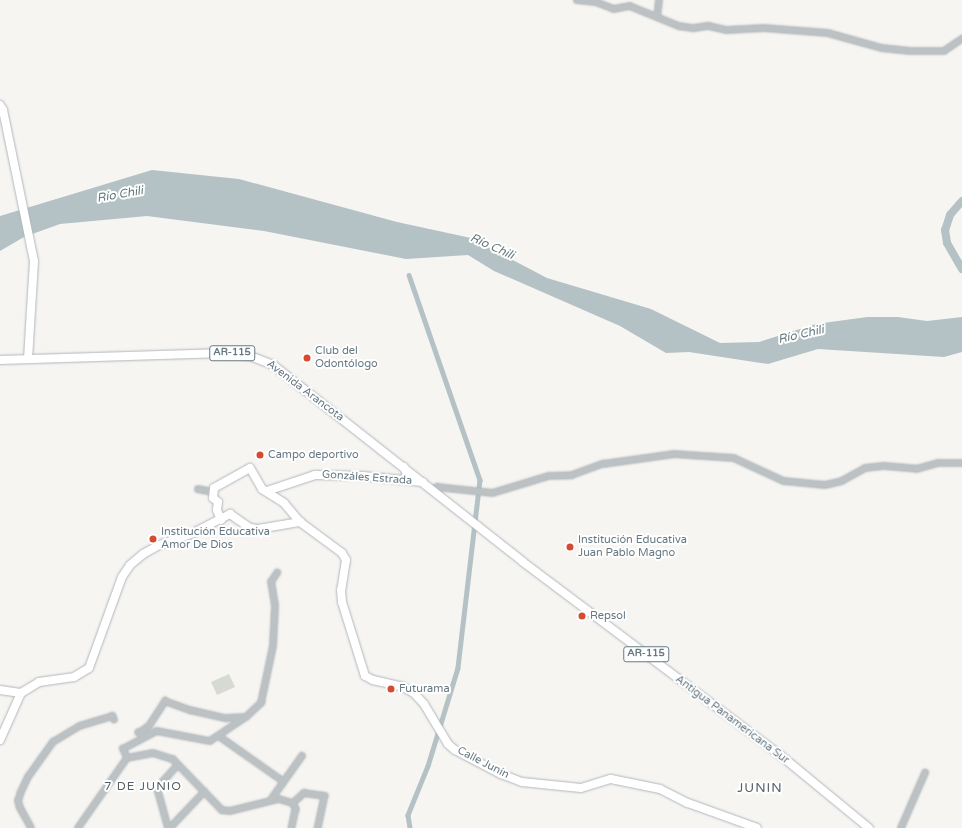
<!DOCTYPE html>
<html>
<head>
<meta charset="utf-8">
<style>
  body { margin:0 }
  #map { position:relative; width:962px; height:828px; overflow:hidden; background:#f6f5f2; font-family:"Varela Round",sans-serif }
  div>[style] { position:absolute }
  .green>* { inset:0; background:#d6dad2 }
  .water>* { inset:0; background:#b5c2c5 }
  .canal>* { height:4.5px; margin:-2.25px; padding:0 2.25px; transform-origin:2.25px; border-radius:2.25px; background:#b5c2c5 }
  .river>* { height:8px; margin:-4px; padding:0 4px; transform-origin:4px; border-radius:4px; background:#b5c2c5 }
  .roads { filter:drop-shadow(0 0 1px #b1b7bb) drop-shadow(0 0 1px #b1b7bb) }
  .street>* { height:5.5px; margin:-2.75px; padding:0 2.75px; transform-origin:2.75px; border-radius:2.75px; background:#bcc1c4 }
  .secondary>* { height:8px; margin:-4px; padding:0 4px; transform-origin:4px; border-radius:4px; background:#fff }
  .primary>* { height:8px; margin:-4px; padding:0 4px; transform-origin:4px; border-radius:4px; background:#fff }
  .dots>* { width:11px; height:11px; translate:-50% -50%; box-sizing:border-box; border:2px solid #fff; border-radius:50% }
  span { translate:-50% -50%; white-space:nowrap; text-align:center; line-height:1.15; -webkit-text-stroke:4px #fff; paint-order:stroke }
  .shield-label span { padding:1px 3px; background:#fff; border:1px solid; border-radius:3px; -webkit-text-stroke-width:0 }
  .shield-label { font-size:10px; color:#667882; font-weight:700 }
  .poi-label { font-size:11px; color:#667882 }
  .left { translate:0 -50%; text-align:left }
  .street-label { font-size:11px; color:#667882 }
  .water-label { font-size:12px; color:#63797f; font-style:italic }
  .neighbourhood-label { font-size:12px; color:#546067; letter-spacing:1px }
  .quarter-label { font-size:13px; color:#546067; letter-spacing:1px }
</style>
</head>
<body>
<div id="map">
  <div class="green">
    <div style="clip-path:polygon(229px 674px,235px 687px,217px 695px,211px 682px)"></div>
  </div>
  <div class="water">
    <div style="clip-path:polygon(152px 170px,239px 179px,397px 222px,471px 238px,547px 278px,651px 309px,720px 343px,759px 342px,816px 324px,867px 317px,898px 317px,927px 321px,962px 317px,962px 352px,944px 357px,818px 349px,768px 364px,689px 352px,666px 353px,620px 326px,494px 271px,468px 255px,406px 259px,264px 231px,147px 216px,60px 224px,24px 237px,0 251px,0 216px)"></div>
  </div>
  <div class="canal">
    <div style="left:409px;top:275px;width:217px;rotate:70.9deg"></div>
    <div style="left:480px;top:480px;width:189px;rotate:96.7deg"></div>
    <div style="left:458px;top:668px;width:102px;rotate:107deg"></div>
    <div style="left:428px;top:766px;width:53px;rotate:112.2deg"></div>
    <div style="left:408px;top:815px;width:13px;rotate:81deg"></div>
  </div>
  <div class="river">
    <div style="left:962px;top:201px;width:18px;rotate:131deg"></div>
    <div style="left:950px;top:215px;width:16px;rotate:108deg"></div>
    <div style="left:945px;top:230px;width:13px;rotate:81deg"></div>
    <div style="left:947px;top:243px;width:30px;rotate:60deg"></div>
  </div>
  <div class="roads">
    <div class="street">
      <div style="left:577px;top:0;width:19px;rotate:6deg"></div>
      <div style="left:596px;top:2px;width:19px;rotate:21deg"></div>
      <div style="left:614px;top:9px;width:16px;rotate:-11deg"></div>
      <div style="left:630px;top:6px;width:53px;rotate:22.2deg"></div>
      <div style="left:679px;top:26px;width:15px;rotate:8deg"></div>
      <div style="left:694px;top:28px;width:15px;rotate:-8deg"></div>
      <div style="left:709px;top:26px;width:18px;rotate:13deg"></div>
      <div style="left:727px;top:30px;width:37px;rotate:-3deg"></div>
      <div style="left:764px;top:28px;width:64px;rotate:4.5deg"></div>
      <div style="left:828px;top:33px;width:56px;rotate:15.5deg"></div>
      <div style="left:882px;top:48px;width:28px;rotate:6deg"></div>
      <div style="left:910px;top:51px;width:34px"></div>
      <div style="left:944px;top:51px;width:22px;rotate:-34deg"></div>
      <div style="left:657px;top:17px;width:17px;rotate:-83deg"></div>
      <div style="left:198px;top:489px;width:15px;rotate:11deg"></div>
      <div style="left:432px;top:490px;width:6px;rotate:-31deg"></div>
      <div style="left:437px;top:487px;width:56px;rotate:6.1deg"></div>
      <div style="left:493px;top:493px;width:59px;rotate:-16.9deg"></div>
      <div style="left:549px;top:476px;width:23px;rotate:-2deg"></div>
      <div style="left:572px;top:475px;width:33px;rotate:-20deg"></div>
      <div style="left:603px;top:464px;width:72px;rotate:-8deg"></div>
      <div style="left:674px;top:454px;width:60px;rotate:3.8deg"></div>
      <div style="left:734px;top:458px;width:55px;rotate:24.7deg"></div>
      <div style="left:784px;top:481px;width:41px;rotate:5.6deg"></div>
      <div style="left:825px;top:485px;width:17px;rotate:-13deg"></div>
      <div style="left:842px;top:481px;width:26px;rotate:-29deg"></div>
      <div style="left:865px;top:468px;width:20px;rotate:-6deg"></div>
      <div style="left:885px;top:466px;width:32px;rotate:5deg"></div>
      <div style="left:917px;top:469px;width:22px;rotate:-16deg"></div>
      <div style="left:938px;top:463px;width:24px"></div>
      <div style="left:146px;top:736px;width:8px;rotate:-157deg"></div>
      <div style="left:139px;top:733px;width:12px;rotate:-35deg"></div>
      <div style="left:149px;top:726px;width:30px;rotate:-57deg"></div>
      <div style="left:165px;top:701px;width:27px;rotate:20deg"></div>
      <div style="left:190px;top:710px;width:37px;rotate:13deg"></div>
      <div style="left:226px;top:718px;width:20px;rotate:-3deg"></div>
      <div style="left:219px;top:736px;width:78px;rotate:35.1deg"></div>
      <div style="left:127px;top:758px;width:10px;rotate:-114deg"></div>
      <div style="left:123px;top:749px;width:38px;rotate:-28deg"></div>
      <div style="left:157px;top:731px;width:54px;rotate:10.7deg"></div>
      <div style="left:210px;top:741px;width:43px;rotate:-33.7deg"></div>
      <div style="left:246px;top:717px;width:21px;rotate:-43deg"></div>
      <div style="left:261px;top:703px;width:58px;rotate:-78.1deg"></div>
      <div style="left:273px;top:646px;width:40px;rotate:-87.1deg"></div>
      <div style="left:275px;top:606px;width:24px;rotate:-99deg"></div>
      <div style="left:271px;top:582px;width:11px;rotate:-56deg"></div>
      <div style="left:270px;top:801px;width:55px;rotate:-54.6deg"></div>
      <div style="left:293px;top:803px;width:15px;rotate:-42deg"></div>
      <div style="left:304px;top:793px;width:21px;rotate:8deg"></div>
      <div style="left:325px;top:796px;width:33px;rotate:102deg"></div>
      <div style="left:31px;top:828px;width:23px;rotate:-119deg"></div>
      <div style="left:20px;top:808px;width:7px;rotate:-106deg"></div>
      <div style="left:18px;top:801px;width:9px;rotate:-72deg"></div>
      <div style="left:21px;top:792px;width:17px;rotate:-65deg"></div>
      <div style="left:28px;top:777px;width:43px;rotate:-54.5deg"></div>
      <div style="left:53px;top:742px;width:31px;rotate:-31deg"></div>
      <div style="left:80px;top:726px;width:34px;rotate:-17deg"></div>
      <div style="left:112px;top:716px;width:4px;rotate:56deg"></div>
      <div style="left:78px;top:828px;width:85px;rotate:-55deg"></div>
      <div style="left:127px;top:758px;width:26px;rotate:-11deg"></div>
      <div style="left:153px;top:753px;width:21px;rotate:17deg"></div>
      <div style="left:173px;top:759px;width:71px;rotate:46.1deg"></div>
      <div style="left:222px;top:810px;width:8px;rotate:7deg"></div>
      <div style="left:230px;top:811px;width:50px;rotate:-13.8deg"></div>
      <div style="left:279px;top:799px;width:15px;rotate:16deg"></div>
      <div style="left:293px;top:803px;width:7px;rotate:63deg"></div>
      <div style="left:296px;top:809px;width:19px;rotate:102deg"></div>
      <div style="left:168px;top:828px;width:41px;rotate:-105.4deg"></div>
      <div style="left:157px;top:788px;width:31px;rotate:-48deg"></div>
      <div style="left:170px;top:828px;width:50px;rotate:-46.6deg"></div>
      <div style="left:901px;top:828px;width:60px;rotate:-66.4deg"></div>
    </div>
    <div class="secondary">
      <div style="left:0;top:105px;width:6px;rotate:59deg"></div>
      <div style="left:3px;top:110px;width:154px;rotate:78.4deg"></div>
      <div style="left:34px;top:261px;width:98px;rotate:93.5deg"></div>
      <div style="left:267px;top:491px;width:51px;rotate:-18.4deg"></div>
      <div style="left:315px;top:475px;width:48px;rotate:1.2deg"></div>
      <div style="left:363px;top:476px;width:60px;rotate:5.7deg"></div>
      <div style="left:221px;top:520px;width:11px;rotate:-112deg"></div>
      <div style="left:217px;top:510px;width:8px;rotate:-83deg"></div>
      <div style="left:218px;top:502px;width:6px;rotate:-141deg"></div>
      <div style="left:213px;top:498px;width:10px;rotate:-84deg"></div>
      <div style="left:214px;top:488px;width:41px;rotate:-29.1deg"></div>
      <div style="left:250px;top:468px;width:24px;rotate:60deg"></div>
      <div style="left:262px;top:489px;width:26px;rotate:32deg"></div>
      <div style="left:284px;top:503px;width:25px;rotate:50deg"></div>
      <div style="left:300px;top:522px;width:52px;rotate:36.4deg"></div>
      <div style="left:342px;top:553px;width:8px;rotate:60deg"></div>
      <div style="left:346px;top:560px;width:30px;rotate:99deg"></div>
      <div style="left:341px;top:590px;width:12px;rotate:85deg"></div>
      <div style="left:342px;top:602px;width:77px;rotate:72.7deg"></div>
      <div style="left:365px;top:676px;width:9px;rotate:27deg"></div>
      <div style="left:373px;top:680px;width:31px;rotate:13deg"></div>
      <div style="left:403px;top:687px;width:13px;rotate:29deg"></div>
      <div style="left:414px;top:693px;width:15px;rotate:48deg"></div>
      <div style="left:424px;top:704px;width:47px;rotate:59deg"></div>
      <div style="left:448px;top:744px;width:9px;rotate:41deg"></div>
      <div style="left:455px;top:750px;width:52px;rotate:27.6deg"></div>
      <div style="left:501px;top:774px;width:22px;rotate:21deg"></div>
      <div style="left:522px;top:782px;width:59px;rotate:5.8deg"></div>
      <div style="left:581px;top:788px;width:31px;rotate:-17deg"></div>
      <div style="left:611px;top:779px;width:50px;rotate:11.5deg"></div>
      <div style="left:660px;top:789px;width:31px;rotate:27deg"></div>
      <div style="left:688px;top:803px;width:73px;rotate:19.9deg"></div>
      <div style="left:0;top:690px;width:21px;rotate:8deg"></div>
      <div style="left:0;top:740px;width:51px;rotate:-65.9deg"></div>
      <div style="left:21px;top:693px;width:21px;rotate:-31deg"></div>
      <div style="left:39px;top:682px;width:35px;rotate:-8deg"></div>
      <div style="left:74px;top:677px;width:17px;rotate:-31deg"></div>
      <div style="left:89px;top:668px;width:97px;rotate:-70.1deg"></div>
      <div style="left:122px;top:577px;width:14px;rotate:-56deg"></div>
      <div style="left:130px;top:565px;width:17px;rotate:-40deg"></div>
      <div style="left:143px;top:554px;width:18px;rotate:-29deg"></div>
      <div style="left:159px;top:545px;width:36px;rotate:-19deg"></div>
      <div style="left:193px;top:533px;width:42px;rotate:-27.2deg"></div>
      <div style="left:230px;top:514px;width:24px;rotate:35deg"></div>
      <div style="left:250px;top:528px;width:8px;rotate:7deg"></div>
      <div style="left:258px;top:529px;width:43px;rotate:-9.5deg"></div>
    </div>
    <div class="primary">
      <div style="left:0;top:360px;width:225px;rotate:-1.8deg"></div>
      <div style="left:225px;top:353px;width:25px;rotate:7deg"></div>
      <div style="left:250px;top:356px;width:25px;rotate:21deg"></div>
      <div style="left:273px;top:365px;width:318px;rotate:38.2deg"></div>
      <div style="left:523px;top:562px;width:321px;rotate:36.9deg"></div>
      <div style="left:780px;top:755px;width:115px;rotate:39.4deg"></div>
      <div style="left:404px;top:467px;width:8px;rotate:67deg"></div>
      <div style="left:407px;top:474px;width:6px;rotate:121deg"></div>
    </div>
  </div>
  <div class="dots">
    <div style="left:307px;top:358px;background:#d84a30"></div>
    <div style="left:260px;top:455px;background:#d84a30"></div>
    <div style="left:153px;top:539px;background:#d84a30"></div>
    <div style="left:570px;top:547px;background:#d84a30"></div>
    <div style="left:582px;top:616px;background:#d84a30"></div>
    <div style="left:391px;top:689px;background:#d84a30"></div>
  </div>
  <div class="shield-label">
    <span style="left:232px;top:353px">AR-115</span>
    <span style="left:646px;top:654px">AR-115</span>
  </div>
  <div class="poi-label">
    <span class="left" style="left:315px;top:358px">Club del<br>Odontólogo</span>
    <span class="left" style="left:268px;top:455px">Campo deportivo</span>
    <span class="left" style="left:161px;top:539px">Institución Educativa<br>Amor De Dios</span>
    <span class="left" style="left:578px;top:547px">Institución Educativa<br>Juan Pablo Magno</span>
    <span class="left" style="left:590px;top:616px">Repsol</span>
    <span class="left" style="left:399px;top:689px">Futurama</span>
  </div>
  <div class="street-label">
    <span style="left:305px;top:391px;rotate:37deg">Avenida Arancota</span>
    <span style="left:367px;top:478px;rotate:4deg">Gonzáles Estrada</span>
    <span style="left:732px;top:720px;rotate:37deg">Antigua Panamericana Sur</span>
    <span style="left:483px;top:763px;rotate:27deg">Calle Junín</span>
  </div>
  <div class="water-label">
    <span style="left:120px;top:195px;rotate:-10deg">Río Chili</span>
    <span style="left:492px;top:247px;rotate:24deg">Río Chili</span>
    <span style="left:801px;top:335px;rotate:-13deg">Río Chili</span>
  </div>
  <div class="neighbourhood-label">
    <span style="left:143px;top:787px">7 DE JUNIO</span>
  </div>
  <div class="quarter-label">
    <span style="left:760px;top:788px">JUNIN</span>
  </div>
</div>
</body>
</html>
